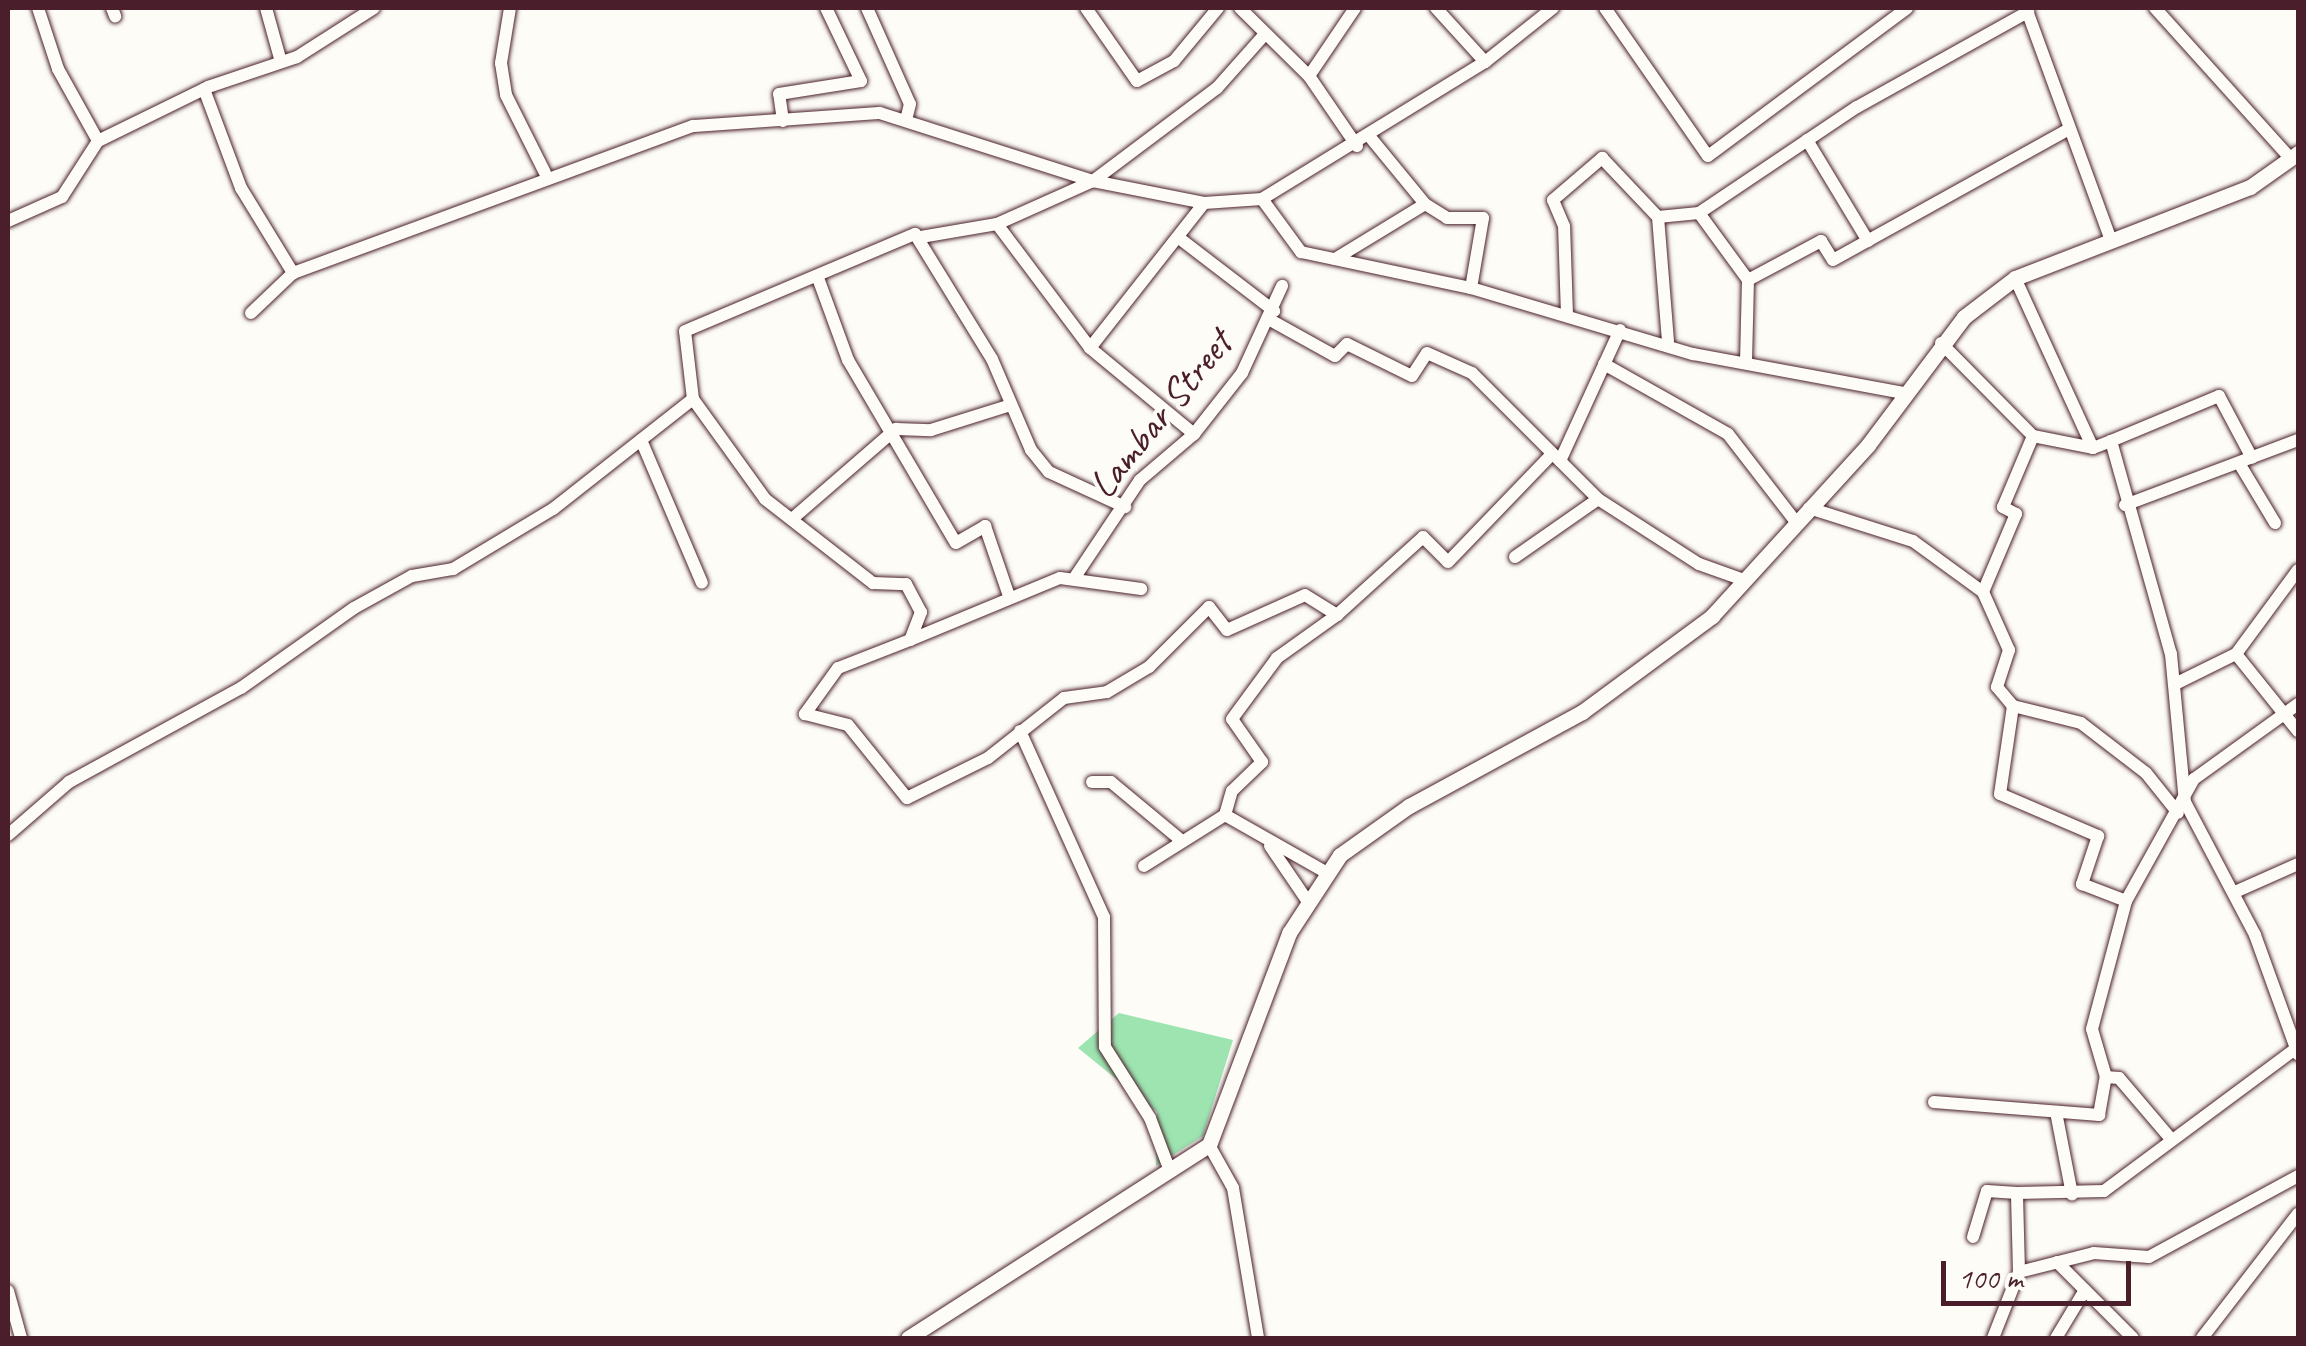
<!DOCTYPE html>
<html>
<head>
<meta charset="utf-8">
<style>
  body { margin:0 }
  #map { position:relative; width:2306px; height:1346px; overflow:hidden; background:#fdfcf7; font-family:Caveat,sans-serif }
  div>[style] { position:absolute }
  .green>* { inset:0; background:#9de4b1 }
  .roads { filter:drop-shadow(0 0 2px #4a1f2b) drop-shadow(0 0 2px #4a1f2b) }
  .minor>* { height:12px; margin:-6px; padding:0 6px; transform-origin:6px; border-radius:6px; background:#fdfcf7 }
  .tertiary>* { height:15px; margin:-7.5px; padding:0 7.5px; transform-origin:7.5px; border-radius:7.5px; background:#fdfcf7 }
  span { translate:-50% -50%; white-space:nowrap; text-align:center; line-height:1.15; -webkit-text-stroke:8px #fdfcf7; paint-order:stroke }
  .street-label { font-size:40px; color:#4a1f2b }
  .frame { position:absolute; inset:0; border:10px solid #4a1f2b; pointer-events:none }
  .scale { position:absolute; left:1941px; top:1261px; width:190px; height:45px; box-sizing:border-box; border:5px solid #4a1f2b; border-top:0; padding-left:12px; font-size:30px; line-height:35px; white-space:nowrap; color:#4a1f2b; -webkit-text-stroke:8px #fdfcf7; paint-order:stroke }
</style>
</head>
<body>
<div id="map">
  <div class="green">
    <div style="clip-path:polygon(1119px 1013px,1233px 1040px,1203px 1136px,1156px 1166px,1157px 1112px,1078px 1048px)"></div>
  </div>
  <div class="roads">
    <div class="minor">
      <div style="left:38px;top:8px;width:64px;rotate:71.8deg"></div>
      <div style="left:58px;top:69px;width:82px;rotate:60.9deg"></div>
      <div style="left:112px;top:8px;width:9px;rotate:69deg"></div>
      <div style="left:266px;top:8px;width:56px;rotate:74.5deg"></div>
      <div style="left:510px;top:8px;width:56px;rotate:99.3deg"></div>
      <div style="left:501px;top:63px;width:32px;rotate:81deg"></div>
      <div style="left:506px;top:95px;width:87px;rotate:63.4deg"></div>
      <div style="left:867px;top:8px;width:105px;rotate:65.9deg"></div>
      <div style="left:910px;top:104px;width:16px;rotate:104deg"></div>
      <div style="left:1086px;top:8px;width:89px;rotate:55.1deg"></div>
      <div style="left:1137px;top:81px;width:42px;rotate:-28.4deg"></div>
      <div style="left:1174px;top:61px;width:69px;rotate:-50.3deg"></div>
      <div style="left:1240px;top:8px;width:97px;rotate:44.6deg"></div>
      <div style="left:1309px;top:76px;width:85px;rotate:55.6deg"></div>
      <div style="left:1436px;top:8px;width:73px;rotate:47.8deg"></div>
      <div style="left:1605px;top:8px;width:180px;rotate:55.2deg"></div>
      <div style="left:1708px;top:156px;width:248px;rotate:-36.6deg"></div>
      <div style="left:2026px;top:8px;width:245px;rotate:69.9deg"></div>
      <div style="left:2155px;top:8px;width:202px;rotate:48deg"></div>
      <div style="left:1309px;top:76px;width:82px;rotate:-55.9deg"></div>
      <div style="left:204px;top:89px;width:106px;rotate:69.5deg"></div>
      <div style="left:241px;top:188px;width:100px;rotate:58.5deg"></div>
      <div style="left:783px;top:121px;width:27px;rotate:-98deg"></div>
      <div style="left:779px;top:94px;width:83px;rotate:-9deg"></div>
      <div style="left:861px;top:81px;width:81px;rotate:-115.6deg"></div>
      <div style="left:1370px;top:137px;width:87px;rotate:50.6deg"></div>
      <div style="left:1807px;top:140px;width:118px;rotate:58.9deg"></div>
      <div style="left:1262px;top:199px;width:66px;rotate:53.7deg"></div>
      <div style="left:1301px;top:252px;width:174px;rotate:12deg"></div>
      <div style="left:1471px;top:288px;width:232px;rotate:16.6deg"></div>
      <div style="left:1693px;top:354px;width:219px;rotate:10.5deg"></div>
      <div style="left:1699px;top:213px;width:83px;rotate:53.8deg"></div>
      <div style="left:1748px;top:280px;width:83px;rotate:91.4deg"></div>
      <div style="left:1658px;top:217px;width:125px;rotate:85.4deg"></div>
      <div style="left:8px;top:221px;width:59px;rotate:-24deg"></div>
      <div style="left:62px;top:197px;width:67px;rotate:-57.3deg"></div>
      <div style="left:98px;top:141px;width:123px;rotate:-26.1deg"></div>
      <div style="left:208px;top:87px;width:94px;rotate:-18.6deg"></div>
      <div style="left:297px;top:57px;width:91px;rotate:-32.5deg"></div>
      <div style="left:997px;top:224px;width:155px;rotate:53.1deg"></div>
      <div style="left:1090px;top:348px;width:135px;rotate:39.6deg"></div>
      <div style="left:921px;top:237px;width:77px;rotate:-9.7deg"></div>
      <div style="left:997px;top:224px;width:105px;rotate:-24.1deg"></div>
      <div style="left:1093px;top:181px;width:155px;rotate:-36.9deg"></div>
      <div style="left:1217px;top:88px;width:72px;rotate:-48.4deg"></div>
      <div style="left:1179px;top:238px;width:120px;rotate:37.5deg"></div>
      <div style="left:1335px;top:259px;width:105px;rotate:-31.4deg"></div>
      <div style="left:1425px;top:204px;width:26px;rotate:32deg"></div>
      <div style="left:1447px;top:218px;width:36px"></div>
      <div style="left:1483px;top:218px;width:71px;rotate:99.7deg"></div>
      <div style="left:818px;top:278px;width:87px;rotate:69.9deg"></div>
      <div style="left:848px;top:360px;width:212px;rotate:59.5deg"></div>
      <div style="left:956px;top:543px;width:34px;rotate:-30deg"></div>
      <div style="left:985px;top:526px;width:71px;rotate:71.1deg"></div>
      <div style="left:2015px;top:278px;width:187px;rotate:65.4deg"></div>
      <div style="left:2093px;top:448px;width:19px;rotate:-21deg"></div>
      <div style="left:2111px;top:441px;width:221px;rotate:74.3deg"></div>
      <div style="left:2171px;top:654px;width:149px;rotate:84.6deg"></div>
      <div style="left:2185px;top:802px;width:150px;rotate:62.2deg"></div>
      <div style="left:2255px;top:935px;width:127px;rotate:70.1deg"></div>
      <div style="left:1748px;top:280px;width:83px;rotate:-28.1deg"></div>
      <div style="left:1821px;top:241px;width:22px;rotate:58deg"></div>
      <div style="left:1833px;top:260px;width:270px;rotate:-29deg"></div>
      <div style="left:251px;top:313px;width:58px;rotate:-43.6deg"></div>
      <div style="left:293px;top:273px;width:426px;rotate:-20.2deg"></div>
      <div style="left:693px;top:126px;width:187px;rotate:-4deg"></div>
      <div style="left:880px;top:113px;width:224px;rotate:17.7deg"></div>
      <div style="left:1093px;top:181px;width:113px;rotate:11.2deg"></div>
      <div style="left:1204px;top:203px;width:58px;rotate:-3.9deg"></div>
      <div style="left:1262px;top:199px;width:262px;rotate:-31.6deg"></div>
      <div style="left:1485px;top:62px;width:87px;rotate:-38.5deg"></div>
      <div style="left:1567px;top:315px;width:89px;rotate:-91.9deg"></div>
      <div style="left:1564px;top:226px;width:28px;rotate:-113deg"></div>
      <div style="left:1553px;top:200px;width:65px;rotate:-40.6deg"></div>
      <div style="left:1602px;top:158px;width:81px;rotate:46.5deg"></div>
      <div style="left:1658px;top:217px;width:41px;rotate:-5.6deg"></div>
      <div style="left:1699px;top:213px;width:190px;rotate:-33.9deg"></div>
      <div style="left:1857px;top:107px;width:196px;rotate:-29.1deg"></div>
      <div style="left:1272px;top:321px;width:72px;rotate:29.1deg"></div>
      <div style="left:1335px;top:356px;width:17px;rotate:-45deg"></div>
      <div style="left:1347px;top:344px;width:72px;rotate:26.2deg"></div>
      <div style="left:1412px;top:376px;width:27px;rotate:-57deg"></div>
      <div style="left:1427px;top:353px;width:49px;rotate:24deg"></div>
      <div style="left:1472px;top:373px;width:178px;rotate:45deg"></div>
      <div style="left:1598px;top:499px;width:120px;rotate:32.8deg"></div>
      <div style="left:1699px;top:564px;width:45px;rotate:19.7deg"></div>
      <div style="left:1941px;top:343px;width:131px;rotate:45.3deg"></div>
      <div style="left:2033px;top:436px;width:61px;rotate:11.3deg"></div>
      <div style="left:1090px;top:348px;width:184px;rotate:-51.8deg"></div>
      <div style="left:1604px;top:364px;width:142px;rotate:29.4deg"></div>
      <div style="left:1728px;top:434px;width:111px;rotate:52.3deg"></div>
      <div style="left:693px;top:399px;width:123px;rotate:54.2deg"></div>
      <div style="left:765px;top:499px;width:137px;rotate:37.9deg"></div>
      <div style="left:873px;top:583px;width:33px;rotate:2deg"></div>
      <div style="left:906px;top:584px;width:32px;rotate:62deg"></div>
      <div style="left:921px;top:612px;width:30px;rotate:111deg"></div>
      <div style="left:910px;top:640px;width:162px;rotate:-22.5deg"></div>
      <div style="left:1060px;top:578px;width:82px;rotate:7.7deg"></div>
      <div style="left:641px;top:440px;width:155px;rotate:66.9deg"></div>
      <div style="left:2111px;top:441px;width:117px;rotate:-22.6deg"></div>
      <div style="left:2219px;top:396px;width:70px;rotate:62deg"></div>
      <div style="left:1560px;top:461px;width:144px;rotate:-65.4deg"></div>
      <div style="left:2239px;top:463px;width:70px;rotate:59deg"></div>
      <div style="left:2125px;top:505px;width:185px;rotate:-20.6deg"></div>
      <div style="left:1809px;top:508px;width:109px;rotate:17.6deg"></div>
      <div style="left:1913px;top:541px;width:87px;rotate:36.1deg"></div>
      <div style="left:1983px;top:592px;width:64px;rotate:65.9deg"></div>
      <div style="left:2009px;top:650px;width:39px;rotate:108deg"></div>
      <div style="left:1997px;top:687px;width:25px;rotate:50deg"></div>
      <div style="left:2013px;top:706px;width:89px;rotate:98.4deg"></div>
      <div style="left:2000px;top:794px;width:107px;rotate:23.2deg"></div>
      <div style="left:2098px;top:836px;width:51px;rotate:108.4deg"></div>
      <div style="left:2082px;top:884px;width:47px;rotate:21.1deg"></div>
      <div style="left:2126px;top:901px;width:140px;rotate:-60.9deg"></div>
      <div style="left:2194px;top:779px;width:128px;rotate:-35.8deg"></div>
      <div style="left:792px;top:519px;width:138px;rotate:-40.9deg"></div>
      <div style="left:896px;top:429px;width:35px;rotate:2deg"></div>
      <div style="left:931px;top:430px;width:84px;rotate:-17.4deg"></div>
      <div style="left:1515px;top:557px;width:101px;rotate:-34.9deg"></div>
      <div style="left:1075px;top:577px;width:117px;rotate:-56.2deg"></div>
      <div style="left:1140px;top:480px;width:71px;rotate:-40.4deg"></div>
      <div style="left:1194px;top:434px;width:78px;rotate:-51.8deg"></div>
      <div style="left:1242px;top:373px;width:96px;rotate:-65.3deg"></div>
      <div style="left:1983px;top:592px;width:85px;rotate:-67.1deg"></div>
      <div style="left:2016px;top:514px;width:15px;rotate:-152deg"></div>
      <div style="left:2003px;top:507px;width:77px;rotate:-67.1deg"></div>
      <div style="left:910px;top:640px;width:77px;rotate:158.7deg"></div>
      <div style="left:838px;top:668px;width:57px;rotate:125.7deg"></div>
      <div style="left:805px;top:714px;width:44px;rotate:14.3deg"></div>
      <div style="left:848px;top:725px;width:94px;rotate:51.1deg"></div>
      <div style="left:907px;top:798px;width:90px;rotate:-26.3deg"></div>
      <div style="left:988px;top:758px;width:97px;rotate:-38.3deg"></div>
      <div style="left:1064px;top:698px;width:43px;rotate:-7.9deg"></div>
      <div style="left:1107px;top:692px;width:49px;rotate:-30.8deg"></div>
      <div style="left:1149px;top:667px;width:85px;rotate:-45deg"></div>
      <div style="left:1209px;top:607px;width:29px;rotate:52deg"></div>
      <div style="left:1227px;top:630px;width:85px;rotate:-24.2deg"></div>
      <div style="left:1305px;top:595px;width:38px;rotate:32deg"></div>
      <div style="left:1337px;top:615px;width:116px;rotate:-42.2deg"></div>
      <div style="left:1423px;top:537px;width:35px;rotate:45deg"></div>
      <div style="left:1448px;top:562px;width:149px;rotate:-46.1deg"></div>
      <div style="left:2236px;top:654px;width:99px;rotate:51.2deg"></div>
      <div style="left:2175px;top:684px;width:68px;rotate:-26.2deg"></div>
      <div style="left:2236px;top:654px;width:104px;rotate:-53.6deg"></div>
      <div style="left:2013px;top:706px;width:70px;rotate:14deg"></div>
      <div style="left:2081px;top:723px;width:82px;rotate:37.6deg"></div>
      <div style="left:2146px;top:773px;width:51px;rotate:51.3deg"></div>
      <div style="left:1020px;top:731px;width:204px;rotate:65.7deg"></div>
      <div style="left:1104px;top:917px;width:130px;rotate:89.6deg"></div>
      <div style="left:1105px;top:1047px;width:84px;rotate:57.6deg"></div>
      <div style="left:1150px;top:1118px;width:57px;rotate:69.3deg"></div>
      <div style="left:1092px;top:782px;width:19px"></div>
      <div style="left:1111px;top:782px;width:92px;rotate:39.7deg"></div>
      <div style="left:1225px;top:815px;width:25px;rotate:-74deg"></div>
      <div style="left:1232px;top:791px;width:42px;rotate:-44deg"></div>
      <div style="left:1262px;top:762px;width:52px;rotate:-124.9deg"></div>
      <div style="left:1232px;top:719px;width:76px;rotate:-53.6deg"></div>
      <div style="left:1277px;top:658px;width:74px;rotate:-35.6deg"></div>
      <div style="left:8px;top:835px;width:81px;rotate:-41deg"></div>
      <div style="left:69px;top:782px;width:196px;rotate:-28.7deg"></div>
      <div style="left:241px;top:688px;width:138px;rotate:-35.3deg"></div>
      <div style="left:354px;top:608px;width:66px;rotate:-28.9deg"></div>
      <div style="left:412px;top:576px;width:42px;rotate:-9.7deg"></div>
      <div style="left:453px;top:569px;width:117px;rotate:-31deg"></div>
      <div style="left:553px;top:509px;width:178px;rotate:-38.2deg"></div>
      <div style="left:693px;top:399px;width:68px;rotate:-96.7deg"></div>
      <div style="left:685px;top:331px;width:250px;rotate:-22.9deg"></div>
      <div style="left:915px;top:234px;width:147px;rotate:58.4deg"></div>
      <div style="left:992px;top:359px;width:99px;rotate:66.8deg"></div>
      <div style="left:1031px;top:450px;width:28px;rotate:51deg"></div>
      <div style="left:1049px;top:472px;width:84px;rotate:24.7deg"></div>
      <div style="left:1270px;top:846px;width:68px;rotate:55.8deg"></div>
      <div style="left:1144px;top:866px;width:96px;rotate:-32.2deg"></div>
      <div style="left:1225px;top:815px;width:117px;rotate:29.6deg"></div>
      <div style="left:2235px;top:892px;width:69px;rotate:-24deg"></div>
      <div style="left:2106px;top:1077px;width:13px;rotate:4deg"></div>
      <div style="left:2119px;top:1078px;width:79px;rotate:49.6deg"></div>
      <div style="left:1934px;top:1102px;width:166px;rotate:4.5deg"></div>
      <div style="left:2099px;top:1115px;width:39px;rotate:-80deg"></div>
      <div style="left:2106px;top:1077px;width:50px;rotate:-106.3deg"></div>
      <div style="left:2092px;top:1029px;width:132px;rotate:-75.1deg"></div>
      <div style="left:2056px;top:1112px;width:84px;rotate:79deg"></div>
      <div style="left:1209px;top:1145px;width:49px;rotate:60.8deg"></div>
      <div style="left:1233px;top:1188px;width:152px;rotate:80.5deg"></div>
      <div style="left:1973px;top:1237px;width:48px;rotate:-73.1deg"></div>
      <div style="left:1987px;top:1191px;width:30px;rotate:4deg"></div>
      <div style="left:2057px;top:1262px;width:107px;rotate:45deg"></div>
      <div style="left:2019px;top:1272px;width:79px;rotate:-91.5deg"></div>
      <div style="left:2017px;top:1193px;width:87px;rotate:-1.3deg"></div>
      <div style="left:2104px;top:1191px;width:242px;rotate:-36.6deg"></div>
      <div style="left:8px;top:1291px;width:49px;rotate:74.5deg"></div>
      <div style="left:1993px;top:1338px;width:71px;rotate:-68.5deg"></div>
      <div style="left:2019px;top:1272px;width:77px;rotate:-14.2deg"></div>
      <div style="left:2094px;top:1253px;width:55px;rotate:4.2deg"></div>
      <div style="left:2149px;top:1257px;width:170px;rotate:-28.5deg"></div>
      <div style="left:2056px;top:1338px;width:56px;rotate:-58.9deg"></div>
      <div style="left:2202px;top:1338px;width:157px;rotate:-52.3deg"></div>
    </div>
    <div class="tertiary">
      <div style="left:908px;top:1338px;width:358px;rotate:-32.7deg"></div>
      <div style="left:1209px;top:1145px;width:227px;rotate:-69.3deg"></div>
      <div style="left:1289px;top:933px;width:93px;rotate:-56.8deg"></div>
      <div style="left:1340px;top:855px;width:85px;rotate:-35.4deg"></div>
      <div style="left:1409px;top:806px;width:197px;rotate:-28.5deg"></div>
      <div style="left:1582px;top:712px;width:162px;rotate:-36.4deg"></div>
      <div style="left:1712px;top:616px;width:231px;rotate:-47.6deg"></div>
      <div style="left:1868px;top:445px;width:160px;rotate:-53.1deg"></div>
      <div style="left:1964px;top:317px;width:64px;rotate:-37.4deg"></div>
      <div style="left:2015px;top:278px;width:252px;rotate:-21.2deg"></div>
      <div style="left:2250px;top:187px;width:59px;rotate:-35.3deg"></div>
    </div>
  </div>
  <div class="street-label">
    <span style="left:1160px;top:414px;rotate:-51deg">Lambar Street</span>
  </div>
  <div class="frame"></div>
  <div class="scale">100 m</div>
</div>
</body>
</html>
